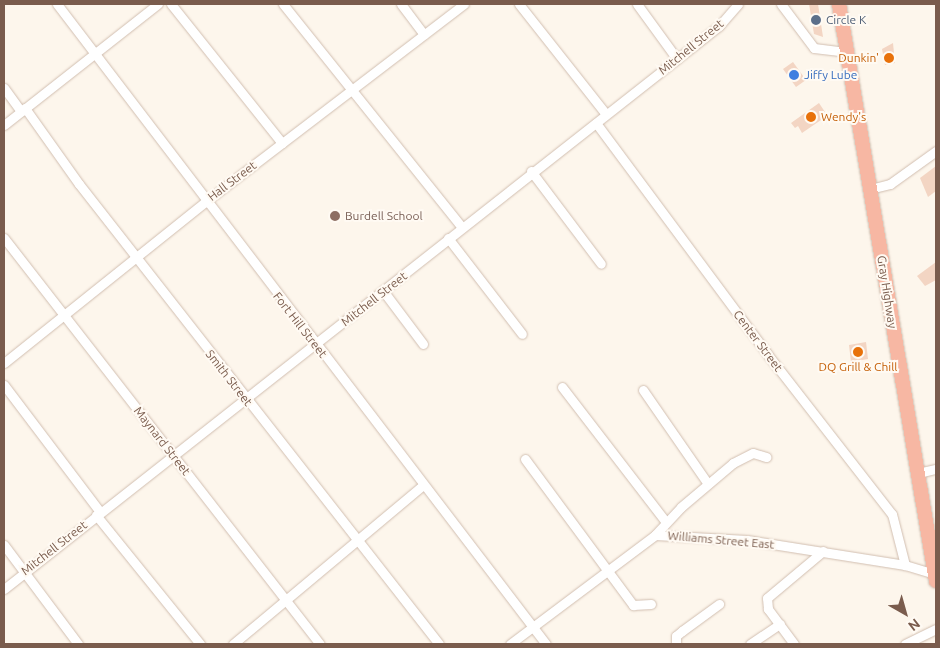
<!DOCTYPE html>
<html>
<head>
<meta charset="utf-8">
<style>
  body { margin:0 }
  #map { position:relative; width:940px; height:648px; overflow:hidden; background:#fdf6ec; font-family:Ubuntu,sans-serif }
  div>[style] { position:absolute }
  .building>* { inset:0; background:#f3d5c3 }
  .roads { filter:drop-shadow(0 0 1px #d1beb0) drop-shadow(0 0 1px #d1beb0) }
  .minor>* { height:9px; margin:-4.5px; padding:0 4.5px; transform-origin:4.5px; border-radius:4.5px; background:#fff }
  .highway>* { height:14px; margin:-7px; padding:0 7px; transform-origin:7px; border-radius:7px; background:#f7b7a3 }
  .dots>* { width:14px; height:14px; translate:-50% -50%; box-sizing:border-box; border:2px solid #fffaf3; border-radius:50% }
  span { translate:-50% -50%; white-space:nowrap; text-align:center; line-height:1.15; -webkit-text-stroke:4px #fffaf3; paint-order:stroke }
  .service-label { font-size:12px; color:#4e5e75 }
  .left { translate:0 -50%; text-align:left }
  .street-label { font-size:12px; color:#7a5c4d }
  .food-label { font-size:12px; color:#c56008 }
  .right { translate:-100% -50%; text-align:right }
  .shop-label { font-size:12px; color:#366cbe }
  .education-label { font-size:12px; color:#785e54 }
  .frame { position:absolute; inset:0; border:5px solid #7a5c4d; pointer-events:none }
  .north { position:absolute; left:880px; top:588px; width:50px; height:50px; -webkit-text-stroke:4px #fffaf3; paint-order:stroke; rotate:142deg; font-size:14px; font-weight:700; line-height:20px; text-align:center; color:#7a5c4d }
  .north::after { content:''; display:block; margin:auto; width:18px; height:22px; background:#7a5c4d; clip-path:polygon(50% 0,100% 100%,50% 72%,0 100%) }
</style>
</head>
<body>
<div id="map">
  <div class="building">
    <div style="clip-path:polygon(809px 4px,818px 4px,823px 37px,814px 34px)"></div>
    <div style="clip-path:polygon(893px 43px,895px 63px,885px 65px,882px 49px)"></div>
    <div style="clip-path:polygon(793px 62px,806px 80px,796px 87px,783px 69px)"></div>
    <div style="clip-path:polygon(819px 103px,827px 115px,821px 120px,802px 133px,798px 126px,795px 128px,791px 123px)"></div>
    <div style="clip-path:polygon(936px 166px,936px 191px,928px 197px,920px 178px)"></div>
    <div style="clip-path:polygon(936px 262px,936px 280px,925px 286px,917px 276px)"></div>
    <div style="clip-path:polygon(866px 342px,868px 359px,851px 362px,849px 345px)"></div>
  </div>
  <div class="roads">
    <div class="minor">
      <div style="left:57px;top:4px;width:805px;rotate:52.62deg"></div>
      <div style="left:171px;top:4px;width:178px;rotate:51.4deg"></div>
      <div style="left:283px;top:4px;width:285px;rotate:51.3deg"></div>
      <div style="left:401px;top:4px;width:38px;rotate:53deg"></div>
      <div style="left:519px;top:4px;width:140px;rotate:51.7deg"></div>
      <div style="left:637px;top:4px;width:68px;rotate:54deg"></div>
      <div style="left:781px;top:4px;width:55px;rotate:53.1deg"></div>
      <div style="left:814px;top:48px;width:34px;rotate:7deg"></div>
      <div style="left:4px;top:88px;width:29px;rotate:54deg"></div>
      <div style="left:25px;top:108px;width:93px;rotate:54.6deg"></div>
      <div style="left:79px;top:184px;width:584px;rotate:51.95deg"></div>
      <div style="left:596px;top:123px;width:289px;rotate:53.4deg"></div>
      <div style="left:768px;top:355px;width:202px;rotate:52.1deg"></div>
      <div style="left:892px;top:514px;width:53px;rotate:75.7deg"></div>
      <div style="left:4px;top:125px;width:196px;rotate:-38.2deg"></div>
      <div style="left:531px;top:171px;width:116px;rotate:53deg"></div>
      <div style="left:870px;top:189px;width:21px;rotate:-14deg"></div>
      <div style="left:890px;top:184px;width:57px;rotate:-35.7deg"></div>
      <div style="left:4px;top:238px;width:514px;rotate:52.11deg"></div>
      <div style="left:448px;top:238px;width:121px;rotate:52.4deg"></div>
      <div style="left:384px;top:292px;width:65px;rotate:53.1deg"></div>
      <div style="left:4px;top:363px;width:258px;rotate:-38.7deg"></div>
      <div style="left:205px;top:202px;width:326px;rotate:-37.4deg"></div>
      <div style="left:4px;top:385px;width:159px;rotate:52.9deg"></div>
      <div style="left:562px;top:387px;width:170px;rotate:52.4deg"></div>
      <div style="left:643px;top:390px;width:114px;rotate:55.3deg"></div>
      <div style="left:525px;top:459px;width:182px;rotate:53.5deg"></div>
      <div style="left:633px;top:605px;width:18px;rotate:-3deg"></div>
      <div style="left:918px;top:473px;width:18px;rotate:-13deg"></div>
      <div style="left:96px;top:515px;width:166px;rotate:51.1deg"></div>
      <div style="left:655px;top:535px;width:38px;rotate:-47deg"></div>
      <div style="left:681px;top:507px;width:68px;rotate:-40.2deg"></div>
      <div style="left:733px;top:463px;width:22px;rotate:-27deg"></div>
      <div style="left:753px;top:453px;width:14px;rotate:17deg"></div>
      <div style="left:4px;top:545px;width:124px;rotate:53.2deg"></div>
      <div style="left:4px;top:589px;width:910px;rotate:-38.22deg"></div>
      <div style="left:719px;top:26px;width:29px;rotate:-49deg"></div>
      <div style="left:233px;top:644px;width:248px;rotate:-39.9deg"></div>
      <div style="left:510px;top:644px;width:181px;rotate:-36.9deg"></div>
      <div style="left:655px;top:535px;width:92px;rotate:3.1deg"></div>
      <div style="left:747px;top:540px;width:160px;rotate:9deg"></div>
      <div style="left:905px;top:565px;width:31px;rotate:17deg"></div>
      <div style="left:676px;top:644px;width:8px;rotate:-90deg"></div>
      <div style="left:676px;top:636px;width:8px;rotate:-40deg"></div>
      <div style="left:682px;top:631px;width:46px;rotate:-36.1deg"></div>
      <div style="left:750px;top:644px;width:36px;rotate:-34deg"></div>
      <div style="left:794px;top:644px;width:44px;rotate:-126.6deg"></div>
      <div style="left:768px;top:609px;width:11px;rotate:-95deg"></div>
      <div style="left:767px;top:598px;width:73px;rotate:-40deg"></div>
      <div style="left:905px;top:644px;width:34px;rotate:-26deg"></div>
    </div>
    <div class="highway">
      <div style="left:839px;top:4px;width:585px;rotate:80.46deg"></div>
    </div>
  </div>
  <div class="dots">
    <div style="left:816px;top:20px;background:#5c6f8a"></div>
    <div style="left:889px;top:58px;background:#e8710a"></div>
    <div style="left:794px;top:75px;background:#3f7fe0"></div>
    <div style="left:811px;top:117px;background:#e8710a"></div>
    <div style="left:335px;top:216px;background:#8d6e63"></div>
    <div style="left:858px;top:352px;background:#e8710a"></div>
  </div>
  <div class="service-label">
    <span class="left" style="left:826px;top:20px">Circle K</span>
  </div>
  <div class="street-label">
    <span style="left:691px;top:47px;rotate:-39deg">Mitchell Street</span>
    <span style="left:232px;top:181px;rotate:-37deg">Hall Street</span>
    <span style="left:887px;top:292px;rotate:81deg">Gray Highway</span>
    <span style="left:374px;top:299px;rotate:-38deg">Mitchell Street</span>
    <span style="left:300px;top:325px;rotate:52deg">Fort Hill Street</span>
    <span style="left:758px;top:341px;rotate:53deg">Center Street</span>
    <span style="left:229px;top:378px;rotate:52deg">Smith Street</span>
    <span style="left:162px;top:441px;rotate:52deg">Maynard Street</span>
    <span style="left:721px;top:540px;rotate:5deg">Williams Street East</span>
    <span style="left:54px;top:548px;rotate:-38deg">Mitchell Street</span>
  </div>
  <div class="food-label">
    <span class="right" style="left:879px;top:58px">Dunkin'</span>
    <span class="left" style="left:821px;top:117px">Wendy's</span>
    <span style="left:858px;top:367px">DQ Grill &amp; Chill</span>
  </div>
  <div class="shop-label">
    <span class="left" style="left:804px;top:75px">Jiffy Lube</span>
  </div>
  <div class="education-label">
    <span class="left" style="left:345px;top:216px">Burdell School</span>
  </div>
  <div class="frame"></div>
  <div class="north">N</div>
</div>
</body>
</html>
